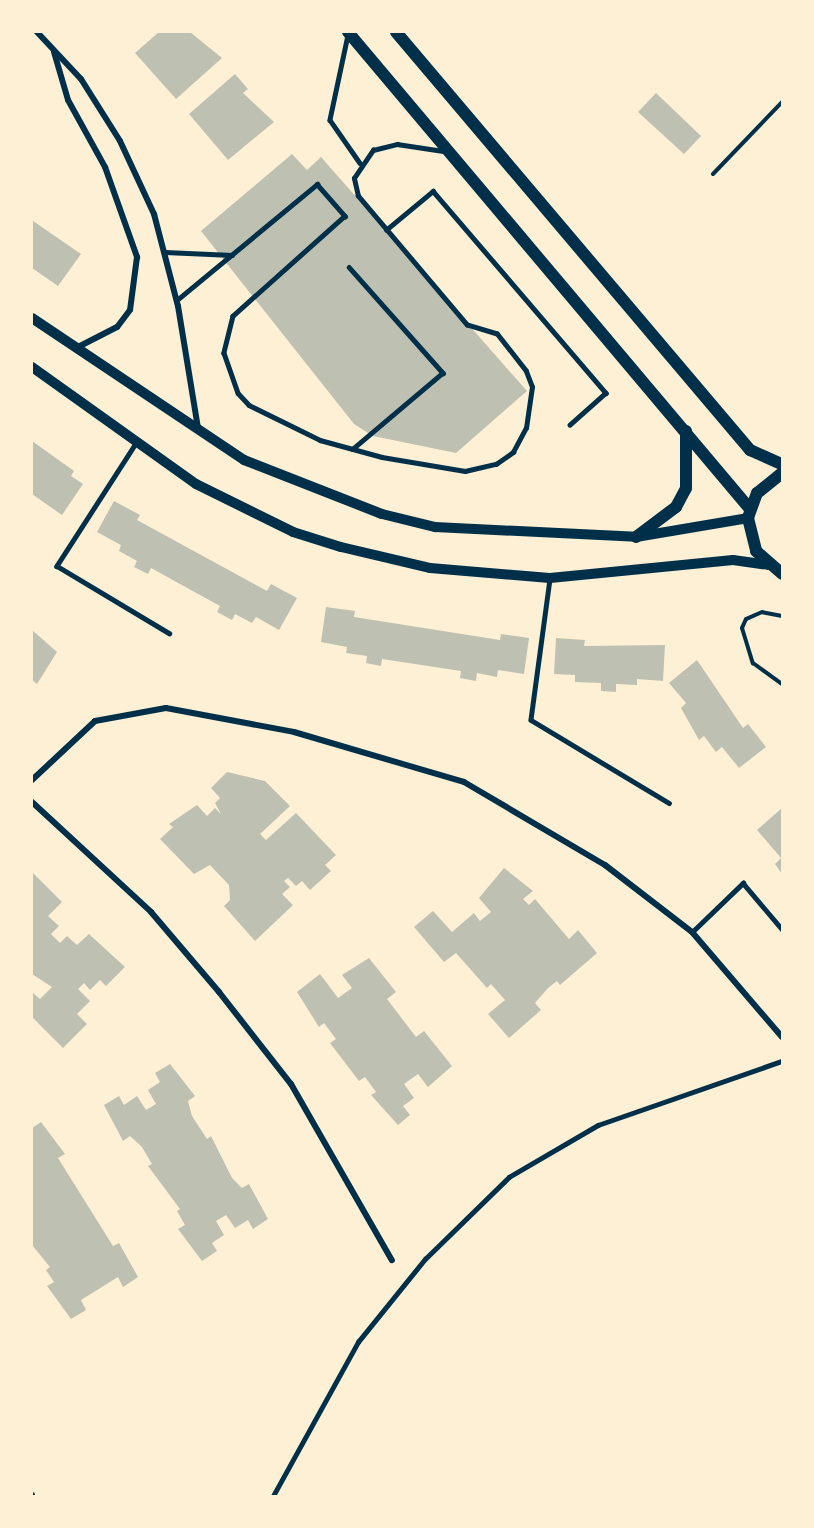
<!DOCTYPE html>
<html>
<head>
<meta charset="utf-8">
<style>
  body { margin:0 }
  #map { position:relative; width:814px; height:1528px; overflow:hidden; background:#fdf0d5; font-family:Quicksand,sans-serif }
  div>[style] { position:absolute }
  .building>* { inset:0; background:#bec0b2 }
  .path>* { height:4px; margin:-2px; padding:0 2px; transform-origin:2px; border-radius:2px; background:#003049 }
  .service>* { height:4.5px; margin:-2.25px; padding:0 2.25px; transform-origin:2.25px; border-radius:2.25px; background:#003049 }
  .minor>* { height:6px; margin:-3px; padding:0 3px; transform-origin:3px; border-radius:3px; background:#003049 }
  .tertiary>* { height:10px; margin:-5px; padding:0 5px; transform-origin:5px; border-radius:5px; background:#003049 }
  .secondary>* { height:12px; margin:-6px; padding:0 6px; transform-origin:6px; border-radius:6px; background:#003049 }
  span { translate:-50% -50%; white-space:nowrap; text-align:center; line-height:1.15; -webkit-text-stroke:6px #fdf0d5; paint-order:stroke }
  .frame { position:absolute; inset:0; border:33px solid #fdf0d5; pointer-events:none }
</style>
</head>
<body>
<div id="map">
  <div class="building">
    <div style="clip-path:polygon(159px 32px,190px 32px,222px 58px,176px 99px,135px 53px)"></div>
    <div style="clip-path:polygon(235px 74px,248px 89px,243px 93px,274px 122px,228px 160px,189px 114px)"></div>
    <div style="clip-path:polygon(656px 93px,701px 136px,684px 154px,638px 112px)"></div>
    <div style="clip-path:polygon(292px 154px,307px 170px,321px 157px,527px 391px,456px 453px,373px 436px,354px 424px,201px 231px)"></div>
    <div style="clip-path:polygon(33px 221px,81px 254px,58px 286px,32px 268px)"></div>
    <div style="clip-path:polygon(32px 441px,74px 471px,71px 476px,83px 484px,62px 515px,32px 494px)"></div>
    <div style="clip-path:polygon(114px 501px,140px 515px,137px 520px,267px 591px,271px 584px,297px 598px,279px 630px,256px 617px,252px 623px,235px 614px,232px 620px,217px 612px,220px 606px,151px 568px,148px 574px,134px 567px,137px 561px,119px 551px,121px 545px,97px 532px)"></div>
    <div style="clip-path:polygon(326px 607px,355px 611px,354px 617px,500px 640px,501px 634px,529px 638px,524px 674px,498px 670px,497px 677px,477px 673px,476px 681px,460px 678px,461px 671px,382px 659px,381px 666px,366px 663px,367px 656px,346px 653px,347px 647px,321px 642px)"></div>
    <div style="clip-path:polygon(32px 630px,57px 652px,37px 684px,32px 680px)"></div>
    <div style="clip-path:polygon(556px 638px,585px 640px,584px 646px,665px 645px,663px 681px,637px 679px,637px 685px,616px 684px,616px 692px,601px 691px,601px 683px,575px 682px,575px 675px,554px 674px)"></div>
    <div style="clip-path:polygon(697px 660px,743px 728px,748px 724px,766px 747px,739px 768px,722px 747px,716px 752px,704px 736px,699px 740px,681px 708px,686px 703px,669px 683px)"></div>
    <div style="clip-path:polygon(227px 772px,265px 781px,290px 806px,260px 834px,266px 840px,296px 813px,336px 855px,325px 865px,331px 871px,310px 890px,302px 881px,296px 886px,288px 878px,284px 881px,290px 887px,282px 894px,293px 905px,255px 941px,224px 906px,230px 900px,229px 885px,210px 865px,194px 874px,160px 839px,173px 827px,169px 824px,197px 805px,207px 816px,215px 808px,221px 814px,215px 803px,220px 798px,211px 788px)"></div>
    <div style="clip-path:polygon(782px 808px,782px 874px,775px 864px,781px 858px,757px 830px)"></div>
    <div style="clip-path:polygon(504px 868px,533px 891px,523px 899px,529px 905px,535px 899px,569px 939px,578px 930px,597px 953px,560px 985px,557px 981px,548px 988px,535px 1003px,541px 1010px,509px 1038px,488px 1014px,505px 1000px,491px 984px,487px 988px,456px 953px,444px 962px,414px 927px,433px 911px,452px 932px,474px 913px,480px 921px,491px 912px,479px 898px)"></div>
    <div style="clip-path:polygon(32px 872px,62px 902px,48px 916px,59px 926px,51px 934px,60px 943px,67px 936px,77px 945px,89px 934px,125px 967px,106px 986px,100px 980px,90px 990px,84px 983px,78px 989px,90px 1001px,77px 1014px,87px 1024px,63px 1048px,32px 1017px,32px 992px,40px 999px,52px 987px,32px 974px)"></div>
    <div style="clip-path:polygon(369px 958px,396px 992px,387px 999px,416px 1037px,424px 1031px,452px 1066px,428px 1087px,418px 1074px,404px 1084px,414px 1098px,403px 1106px,410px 1115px,398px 1125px,371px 1095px,376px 1092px,365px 1077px,359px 1081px,330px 1043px,336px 1039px,324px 1023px,319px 1027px,297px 992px,320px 974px,338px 998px,352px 988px,342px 975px)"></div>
    <div style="clip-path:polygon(170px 1064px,195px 1096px,188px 1101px,192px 1116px,207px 1139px,211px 1136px,232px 1178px,242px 1188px,249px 1184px,268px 1219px,253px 1229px,248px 1220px,235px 1228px,226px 1215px,216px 1221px,224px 1235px,212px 1243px,217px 1251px,202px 1261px,178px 1229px,185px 1225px,177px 1211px,180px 1209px,148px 1166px,152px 1164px,142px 1147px,130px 1136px,123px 1141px,104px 1105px,119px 1096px,124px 1105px,137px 1096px,146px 1110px,156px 1104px,148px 1090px,160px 1082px,155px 1073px)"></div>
    <div style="clip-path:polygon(41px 1122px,65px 1154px,58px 1158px,113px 1246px,119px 1243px,138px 1277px,123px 1287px,118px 1277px,81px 1300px,86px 1310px,71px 1319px,47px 1286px,54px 1282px,46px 1270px,50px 1267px,32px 1245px,32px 1128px)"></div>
  </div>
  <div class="path">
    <div style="left:713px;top:174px;width:100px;rotate:-46.2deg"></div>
    <div style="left:782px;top:616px;width:20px;rotate:-169deg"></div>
    <div style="left:762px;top:612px;width:17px;rotate:156deg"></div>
    <div style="left:746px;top:619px;width:10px;rotate:114deg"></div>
    <div style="left:742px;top:628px;width:37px;rotate:73deg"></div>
    <div style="left:753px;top:663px;width:36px;rotate:36deg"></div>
  </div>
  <div class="service">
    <div style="left:348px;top:35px;width:87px;rotate:102deg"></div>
    <div style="left:330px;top:120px;width:52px;rotate:55.1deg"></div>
    <div style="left:386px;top:230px;width:61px;rotate:-39.7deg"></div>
    <div style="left:433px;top:191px;width:266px;rotate:49.4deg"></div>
    <div style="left:606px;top:393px;width:48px;rotate:138.4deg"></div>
    <div style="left:165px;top:252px;width:67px;rotate:2.6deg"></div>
    <div style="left:349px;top:267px;width:142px;rotate:48.4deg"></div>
    <div style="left:443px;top:373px;width:118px;rotate:139.8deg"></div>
    <div style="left:177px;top:300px;width:182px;rotate:-39.6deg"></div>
    <div style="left:317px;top:184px;width:43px;rotate:48.8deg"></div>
    <div style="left:345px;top:216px;width:150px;rotate:138.2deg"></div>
    <div style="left:233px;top:316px;width:38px;rotate:104deg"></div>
    <div style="left:224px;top:353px;width:42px;rotate:70.7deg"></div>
    <div style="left:238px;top:393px;width:16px;rotate:47deg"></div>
    <div style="left:249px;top:405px;width:79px;rotate:26.2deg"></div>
    <div style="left:320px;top:440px;width:64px;rotate:15.3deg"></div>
    <div style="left:382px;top:457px;width:84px;rotate:9.6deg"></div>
    <div style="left:465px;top:471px;width:32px;rotate:-13deg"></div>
    <div style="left:496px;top:464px;width:21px;rotate:-35deg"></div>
    <div style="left:513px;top:452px;width:27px;rotate:-62deg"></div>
    <div style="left:526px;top:428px;width:41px;rotate:-81.7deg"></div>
    <div style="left:532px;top:387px;width:17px;rotate:-111deg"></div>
    <div style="left:526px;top:371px;width:47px;rotate:-128.1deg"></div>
    <div style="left:497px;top:334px;width:31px;rotate:-163deg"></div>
    <div style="left:467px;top:325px;width:169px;rotate:-130.2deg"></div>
    <div style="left:358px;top:196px;width:18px;rotate:-103deg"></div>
    <div style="left:354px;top:178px;width:34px;rotate:-56deg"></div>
    <div style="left:373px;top:150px;width:25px;rotate:-14deg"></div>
    <div style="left:397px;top:144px;width:48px;rotate:8.5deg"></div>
    <div style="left:137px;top:442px;width:148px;rotate:122.8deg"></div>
    <div style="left:57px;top:566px;width:131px;rotate:30.9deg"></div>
    <div style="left:550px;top:579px;width:142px;rotate:97.7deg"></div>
    <div style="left:531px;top:720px;width:161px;rotate:31deg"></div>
    <div style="left:692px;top:932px;width:71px;rotate:-43.9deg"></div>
    <div style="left:743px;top:883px;width:60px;rotate:49.7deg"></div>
    <div style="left:273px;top:1496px;width:176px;rotate:-61.1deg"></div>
    <div style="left:358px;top:1342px;width:107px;rotate:-51.1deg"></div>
    <div style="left:425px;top:1259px;width:117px;rotate:-44.3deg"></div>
    <div style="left:509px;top:1177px;width:103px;rotate:-30.3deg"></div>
    <div style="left:598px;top:1125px;width:195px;rotate:-19.2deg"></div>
  </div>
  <div class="minor">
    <div style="left:37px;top:32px;width:64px;rotate:46.9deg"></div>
    <div style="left:81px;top:79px;width:73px;rotate:57.8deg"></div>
    <div style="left:120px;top:141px;width:81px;rotate:65deg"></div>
    <div style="left:154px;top:214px;width:95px;rotate:75.4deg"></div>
    <div style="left:178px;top:306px;width:124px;rotate:80.7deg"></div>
    <div style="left:54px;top:52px;width:50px;rotate:73.7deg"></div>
    <div style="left:68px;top:100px;width:77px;rotate:61.1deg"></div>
    <div style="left:105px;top:167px;width:96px;rotate:70.4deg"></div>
    <div style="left:137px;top:257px;width:53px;rotate:97.5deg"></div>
    <div style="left:130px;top:310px;width:21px;rotate:127deg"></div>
    <div style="left:117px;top:327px;width:46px;rotate:152.9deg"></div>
    <div style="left:32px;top:780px;width:86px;rotate:-43.1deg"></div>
    <div style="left:95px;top:721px;width:72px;rotate:-10.4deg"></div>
    <div style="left:166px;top:708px;width:130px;rotate:10.6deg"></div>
    <div style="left:294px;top:732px;width:177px;rotate:16.4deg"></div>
    <div style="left:464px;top:782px;width:164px;rotate:30.5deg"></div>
    <div style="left:605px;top:865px;width:110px;rotate:37.6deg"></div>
    <div style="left:692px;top:932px;width:138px;rotate:49.4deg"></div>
    <div style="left:32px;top:802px;width:162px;rotate:42.7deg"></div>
    <div style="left:151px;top:912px;width:105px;rotate:49.6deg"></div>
    <div style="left:219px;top:992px;width:117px;rotate:52deg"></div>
    <div style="left:291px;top:1084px;width:203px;rotate:60.2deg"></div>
    <div style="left:32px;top:1495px;width:1px;rotate:90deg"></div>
  </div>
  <div class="tertiary">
    <div style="left:32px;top:318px;width:255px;rotate:33.8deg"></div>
    <div style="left:244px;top:460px;width:148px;rotate:21.4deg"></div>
    <div style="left:382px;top:514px;width:55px;rotate:13.8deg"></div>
    <div style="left:435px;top:527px;width:201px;rotate:2.8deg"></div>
    <div style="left:636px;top:537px;width:114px;rotate:-9.6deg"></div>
    <div style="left:32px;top:367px;width:201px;rotate:35.5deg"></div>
    <div style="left:196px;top:484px;width:108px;rotate:26.3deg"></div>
    <div style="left:293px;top:532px;width:50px;rotate:17.4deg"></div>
    <div style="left:341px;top:547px;width:91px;rotate:13.3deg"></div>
    <div style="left:430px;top:568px;width:120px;rotate:4.8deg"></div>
    <div style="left:550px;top:578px;width:184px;rotate:-5.6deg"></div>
    <div style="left:733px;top:560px;width:35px;rotate:8deg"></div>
  </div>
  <div class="secondary">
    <div style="left:348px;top:32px;width:624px;rotate:49.88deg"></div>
    <div style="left:396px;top:32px;width:548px;rotate:49.74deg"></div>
    <div style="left:750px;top:450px;width:35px;rotate:24deg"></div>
    <div style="left:782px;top:473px;width:32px;rotate:141deg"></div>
    <div style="left:757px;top:493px;width:27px;rotate:110deg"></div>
    <div style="left:748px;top:518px;width:34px;rotate:76deg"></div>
    <div style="left:756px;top:551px;width:35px;rotate:41deg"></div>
    <div style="left:636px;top:537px;width:50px;rotate:-36.9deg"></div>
    <div style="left:676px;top:507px;width:21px;rotate:-62deg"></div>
    <div style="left:686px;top:488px;width:57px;rotate:-90deg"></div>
  </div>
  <div class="frame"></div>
</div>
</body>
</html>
